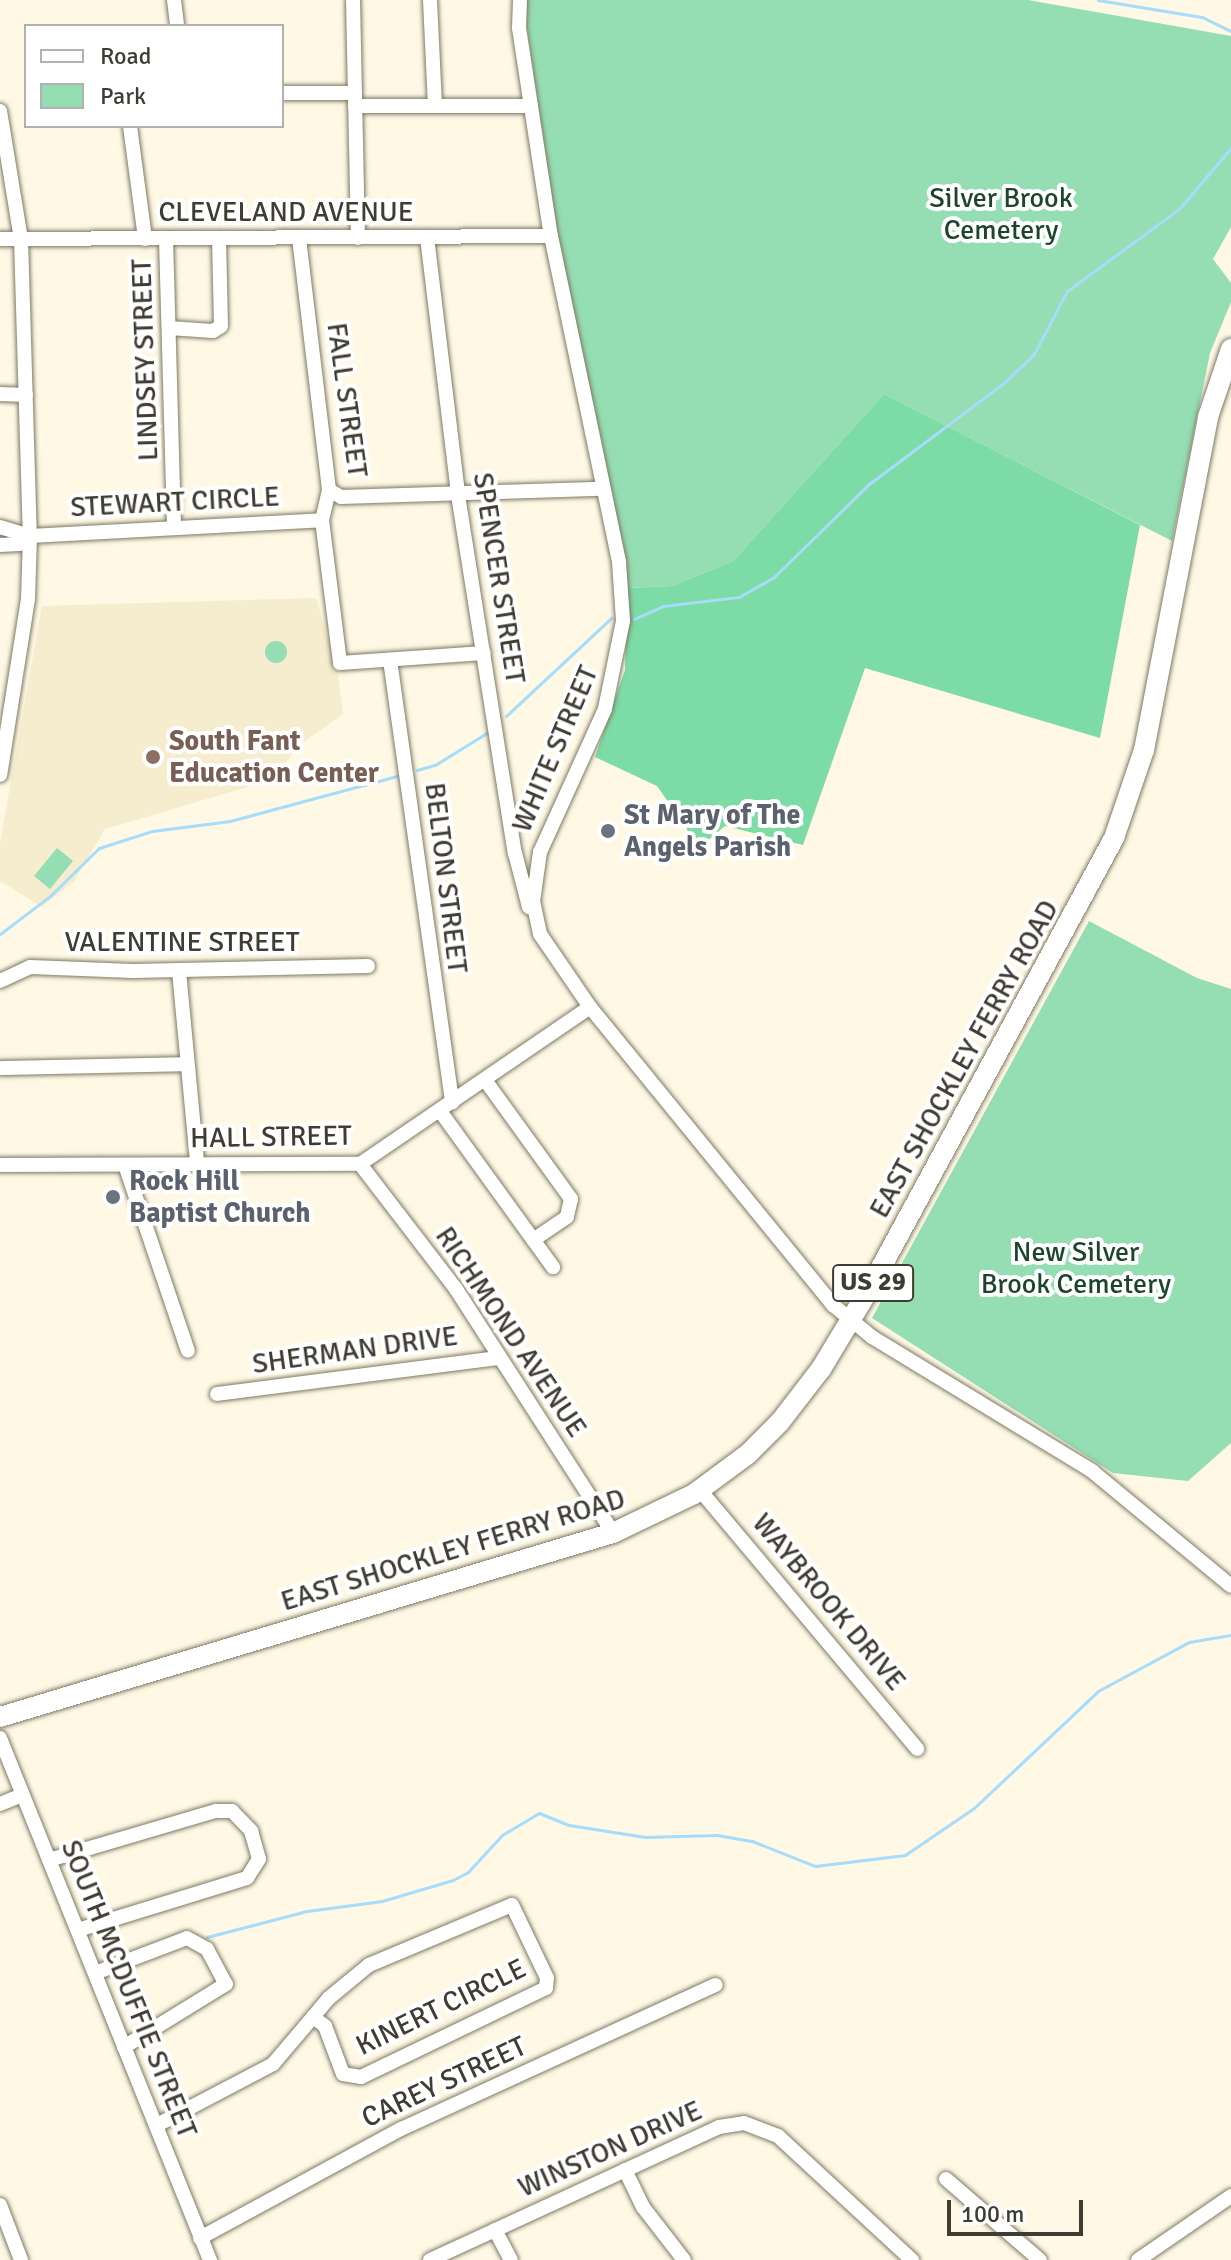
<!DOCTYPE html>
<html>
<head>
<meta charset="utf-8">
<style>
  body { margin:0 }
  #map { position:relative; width:1231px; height:2260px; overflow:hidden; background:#fef8e5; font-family:Signika,sans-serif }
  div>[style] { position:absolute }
  .built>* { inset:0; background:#f6ecce }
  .green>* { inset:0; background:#95ddb2 }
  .round { border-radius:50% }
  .forest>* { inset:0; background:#7ddca6 }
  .stream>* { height:3px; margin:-1.5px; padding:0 1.5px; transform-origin:1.5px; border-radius:1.5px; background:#a6dcfc }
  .roads { filter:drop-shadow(0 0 2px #7f7964) drop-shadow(0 0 2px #7f7964) }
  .minor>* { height:14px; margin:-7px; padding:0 7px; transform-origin:7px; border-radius:7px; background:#fff }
  .highway>* { height:20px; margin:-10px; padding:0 10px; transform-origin:10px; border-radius:10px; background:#fff }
  .dots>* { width:22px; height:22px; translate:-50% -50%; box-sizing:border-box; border:4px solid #fff; border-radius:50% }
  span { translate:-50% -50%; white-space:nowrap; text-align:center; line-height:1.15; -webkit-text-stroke:8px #fff; paint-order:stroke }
  .shield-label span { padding:2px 6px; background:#fff; border:2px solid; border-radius:6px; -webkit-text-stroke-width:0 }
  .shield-label { font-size:26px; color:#3f3c33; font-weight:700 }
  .park-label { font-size:28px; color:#1c442f }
  .street-label { font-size:28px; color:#3f3c33 }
  .education-label { font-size:28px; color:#785e54; font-weight:700 }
  .left { translate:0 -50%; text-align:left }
  .worship-label { font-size:28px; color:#5b616d; font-weight:700 }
  .legend { position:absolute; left:24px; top:24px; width:260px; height:104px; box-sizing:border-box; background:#fff; border:2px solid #b2b1ad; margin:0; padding:10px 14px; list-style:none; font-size:24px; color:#3f3c33 }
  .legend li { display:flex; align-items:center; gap:16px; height:40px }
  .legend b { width:40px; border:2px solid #b2b1ad }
  .scale { position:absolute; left:947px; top:2200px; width:136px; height:36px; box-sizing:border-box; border:4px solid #3f3c33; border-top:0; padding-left:10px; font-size:24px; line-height:28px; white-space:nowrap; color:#3f3c33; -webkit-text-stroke:6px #fff; paint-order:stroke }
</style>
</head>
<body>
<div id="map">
  <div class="built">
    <div style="clip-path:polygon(316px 598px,338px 675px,343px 714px,304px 742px,268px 781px,105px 829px,75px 880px,42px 907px,0 881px,0 843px,42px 606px)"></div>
  </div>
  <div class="green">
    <div style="clip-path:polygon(523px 0,1028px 0,1231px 36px,1231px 227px,1213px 259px,1231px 283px,1231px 302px,1210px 353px,1172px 541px,884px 394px,733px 561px,672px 586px,627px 588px,573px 345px)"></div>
    <div class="round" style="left:265px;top:641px;width:22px;height:22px"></div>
    <div style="clip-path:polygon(57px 848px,73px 861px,50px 889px,34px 876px)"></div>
    <div style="clip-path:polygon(1089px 921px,1197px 978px,1231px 989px,1231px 1443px,1188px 1481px,1113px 1473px,872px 1318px)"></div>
  </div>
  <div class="forest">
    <div style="clip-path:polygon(884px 394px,1140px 525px,1100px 738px,865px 668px,803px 845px,725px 826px,693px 853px,687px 829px,657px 786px,595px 757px,625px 670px,627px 588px,672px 586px,733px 561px)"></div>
  </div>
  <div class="stream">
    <div style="left:1098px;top:0;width:105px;rotate:9.3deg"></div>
    <div style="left:1202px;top:17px;width:32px;rotate:26deg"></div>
    <div style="left:634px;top:619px;width:32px;rotate:-24deg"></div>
    <div style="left:663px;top:606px;width:77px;rotate:-6.8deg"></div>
    <div style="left:739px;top:597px;width:40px;rotate:-29.7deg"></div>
    <div style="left:774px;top:577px;width:133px;rotate:-44.4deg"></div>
    <div style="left:869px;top:484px;width:171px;rotate:-36.9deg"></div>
    <div style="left:1006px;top:381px;width:39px;rotate:-44deg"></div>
    <div style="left:1034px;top:354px;width:71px;rotate:-62.4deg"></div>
    <div style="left:1067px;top:291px;width:139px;rotate:-36.2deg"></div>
    <div style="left:1179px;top:209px;width:80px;rotate:-49.6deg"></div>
    <div style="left:506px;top:716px;width:144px;rotate:-43deg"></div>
    <div style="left:417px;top:770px;width:19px;rotate:-16deg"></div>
    <div style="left:435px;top:765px;width:65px;rotate:-31.7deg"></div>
    <div style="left:0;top:934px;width:63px;rotate:-37.2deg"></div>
    <div style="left:50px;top:896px;width:69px;rotate:-44.4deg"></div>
    <div style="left:99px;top:848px;width:56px;rotate:-17.8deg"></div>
    <div style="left:152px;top:831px;width:79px;rotate:-7.3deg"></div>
    <div style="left:230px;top:821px;width:173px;rotate:-15.1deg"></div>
    <div style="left:207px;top:1937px;width:103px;rotate:-14.6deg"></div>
    <div style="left:307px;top:1911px;width:76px;rotate:-7.6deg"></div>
    <div style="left:382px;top:1901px;width:74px;rotate:-16.5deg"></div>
    <div style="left:453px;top:1880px;width:17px;rotate:-28deg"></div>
    <div style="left:468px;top:1872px;width:50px;rotate:-47.4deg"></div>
    <div style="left:502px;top:1835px;width:43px;rotate:-30.7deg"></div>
    <div style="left:539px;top:1813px;width:32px;rotate:22deg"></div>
    <div style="left:569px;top:1825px;width:77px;rotate:9deg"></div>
    <div style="left:645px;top:1837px;width:72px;rotate:-1.6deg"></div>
    <div style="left:717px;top:1835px;width:36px;rotate:10deg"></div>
    <div style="left:752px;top:1841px;width:68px;rotate:21.6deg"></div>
    <div style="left:815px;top:1866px;width:91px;rotate:-7deg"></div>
    <div style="left:905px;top:1855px;width:83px;rotate:-34.3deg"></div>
    <div style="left:974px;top:1808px;width:170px;rotate:-43.3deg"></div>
    <div style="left:1098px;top:1691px;width:103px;rotate:-28.3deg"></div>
    <div style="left:1189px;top:1642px;width:43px;rotate:-9.5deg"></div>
  </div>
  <div class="roads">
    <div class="minor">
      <div style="left:174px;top:0;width:26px;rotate:83deg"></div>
      <div style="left:353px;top:0;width:238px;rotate:88.8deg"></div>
      <div style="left:430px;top:0;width:106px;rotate:87.3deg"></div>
      <div style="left:520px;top:0;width:28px;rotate:92deg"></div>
      <div style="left:519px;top:28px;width:210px;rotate:81.3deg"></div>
      <div style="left:551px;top:236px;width:333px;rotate:78.2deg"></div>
      <div style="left:619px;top:562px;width:59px;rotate:86.1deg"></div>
      <div style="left:623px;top:621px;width:90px;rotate:101.6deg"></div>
      <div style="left:605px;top:709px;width:157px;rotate:114.4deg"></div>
      <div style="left:540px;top:852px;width:49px;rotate:98.1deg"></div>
      <div style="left:533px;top:901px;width:34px;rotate:78deg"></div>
      <div style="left:540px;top:934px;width:88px;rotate:55.6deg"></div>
      <div style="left:590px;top:1007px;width:385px;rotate:50.8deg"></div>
      <div style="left:833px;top:1305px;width:50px;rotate:39.4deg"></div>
      <div style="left:872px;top:1337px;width:258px;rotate:31.3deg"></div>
      <div style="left:1092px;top:1471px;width:180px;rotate:39.6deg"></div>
      <div style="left:282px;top:93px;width:72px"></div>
      <div style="left:355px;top:106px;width:176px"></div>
      <div style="left:0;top:111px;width:130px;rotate:80.7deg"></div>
      <div style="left:21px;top:239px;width:297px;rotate:88.3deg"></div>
      <div style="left:30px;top:536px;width:63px;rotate:91.8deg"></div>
      <div style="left:28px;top:599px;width:178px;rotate:99deg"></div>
      <div style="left:130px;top:126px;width:114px;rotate:82.4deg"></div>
      <div style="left:427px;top:237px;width:260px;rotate:83.1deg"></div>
      <div style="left:458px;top:495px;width:363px;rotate:81deg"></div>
      <div style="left:515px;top:853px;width:56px;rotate:75.5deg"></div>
      <div style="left:299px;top:238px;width:254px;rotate:83.2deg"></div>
      <div style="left:329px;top:490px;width:14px;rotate:30deg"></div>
      <div style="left:341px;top:497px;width:260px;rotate:-1.8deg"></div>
      <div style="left:0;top:239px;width:551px;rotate:-0.31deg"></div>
      <div style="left:166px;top:239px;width:289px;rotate:88.4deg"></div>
      <div style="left:169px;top:328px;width:44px;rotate:3.9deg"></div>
      <div style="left:213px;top:331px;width:9px;rotate:-32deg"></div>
      <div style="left:221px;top:326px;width:87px;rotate:-91.3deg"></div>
      <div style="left:0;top:394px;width:26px;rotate:2deg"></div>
      <div style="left:329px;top:490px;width:31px;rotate:103deg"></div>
      <div style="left:322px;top:520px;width:144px;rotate:82.8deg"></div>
      <div style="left:340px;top:663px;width:144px;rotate:-4deg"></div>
      <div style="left:0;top:527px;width:31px;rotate:17deg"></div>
      <div style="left:30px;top:536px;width:292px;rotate:-3.1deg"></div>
      <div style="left:0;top:545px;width:19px;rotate:-3deg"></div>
      <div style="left:19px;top:544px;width:14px;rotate:-36deg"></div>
      <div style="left:390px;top:660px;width:447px;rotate:82deg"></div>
      <div style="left:179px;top:971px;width:193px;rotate:84.6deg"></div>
      <div style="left:0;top:981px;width:33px;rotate:-25deg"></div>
      <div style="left:30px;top:967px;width:103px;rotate:2.2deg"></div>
      <div style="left:133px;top:971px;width:235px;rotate:-1.2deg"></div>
      <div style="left:0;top:1068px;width:187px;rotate:-1.2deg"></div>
      <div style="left:485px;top:1080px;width:147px;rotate:54.1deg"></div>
      <div style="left:571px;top:1199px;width:18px;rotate:103deg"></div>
      <div style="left:567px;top:1217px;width:41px;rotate:145.9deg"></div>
      <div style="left:440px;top:1111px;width:193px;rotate:54.1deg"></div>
      <div style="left:360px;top:1164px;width:158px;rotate:52.5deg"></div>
      <div style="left:456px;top:1289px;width:290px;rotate:57.2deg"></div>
      <div style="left:0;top:1165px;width:360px;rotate:-0.2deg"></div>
      <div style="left:360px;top:1164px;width:278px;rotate:-34.3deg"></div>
      <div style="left:125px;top:1165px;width:196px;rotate:71.3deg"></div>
      <div style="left:217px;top:1394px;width:284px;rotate:-7.3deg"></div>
      <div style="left:700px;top:1490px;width:338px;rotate:50deg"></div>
      <div style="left:0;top:1738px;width:563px;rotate:68.09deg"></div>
      <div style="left:0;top:1804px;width:24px;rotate:-22deg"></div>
      <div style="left:49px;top:1860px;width:174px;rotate:-16.4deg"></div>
      <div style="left:216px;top:1811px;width:16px"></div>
      <div style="left:232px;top:1811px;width:28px;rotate:46deg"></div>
      <div style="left:251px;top:1831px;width:29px;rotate:74deg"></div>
      <div style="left:259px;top:1859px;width:22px;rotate:122deg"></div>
      <div style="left:247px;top:1878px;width:177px;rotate:162.9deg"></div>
      <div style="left:512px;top:1905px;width:81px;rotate:64.4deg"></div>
      <div style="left:547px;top:1978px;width:10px;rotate:96deg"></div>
      <div style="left:546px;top:1988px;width:205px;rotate:154.3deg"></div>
      <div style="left:361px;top:2077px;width:18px;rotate:-171deg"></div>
      <div style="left:343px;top:2074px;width:51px;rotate:-110.6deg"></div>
      <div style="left:325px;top:2026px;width:15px;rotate:-143deg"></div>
      <div style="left:313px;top:2017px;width:25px;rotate:-50deg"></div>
      <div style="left:329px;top:1998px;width:52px;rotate:-39.5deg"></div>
      <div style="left:369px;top:1965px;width:155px;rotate:-22.8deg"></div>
      <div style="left:95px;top:1973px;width:98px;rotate:-20.8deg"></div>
      <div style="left:187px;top:1938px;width:23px;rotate:29deg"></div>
      <div style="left:207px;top:1949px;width:40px;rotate:62deg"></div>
      <div style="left:226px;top:1984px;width:120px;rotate:148.3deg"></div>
      <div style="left:157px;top:2125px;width:131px;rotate:-27.7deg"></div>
      <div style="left:273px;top:2064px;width:62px;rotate:-49.6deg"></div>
      <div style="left:625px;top:2170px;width:41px;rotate:64.1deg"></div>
      <div style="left:643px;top:2207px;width:67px;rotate:52.3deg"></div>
      <div style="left:946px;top:2179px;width:124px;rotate:40.8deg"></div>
      <div style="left:0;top:2205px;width:59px;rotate:69.1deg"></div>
      <div style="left:495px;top:2230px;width:34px;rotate:62deg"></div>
      <div style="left:200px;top:2238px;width:229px;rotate:-28.5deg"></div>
      <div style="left:401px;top:2129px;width:346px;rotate:-24.6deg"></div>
      <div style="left:430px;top:2260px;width:318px;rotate:-24.7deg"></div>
      <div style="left:719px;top:2127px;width:25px;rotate:-9deg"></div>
      <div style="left:744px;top:2123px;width:36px;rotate:21deg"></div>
      <div style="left:778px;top:2136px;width:183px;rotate:42.8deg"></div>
      <div style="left:1138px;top:2260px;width:113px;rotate:-34.5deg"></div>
    </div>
    <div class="highway">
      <div style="left:0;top:1717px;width:640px;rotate:-16.71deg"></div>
      <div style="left:613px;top:1533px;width:90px;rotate:-25.7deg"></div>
      <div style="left:694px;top:1494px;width:67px;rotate:-36.5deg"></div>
      <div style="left:748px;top:1454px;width:45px;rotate:-45deg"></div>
      <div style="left:780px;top:1422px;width:67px;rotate:-52.3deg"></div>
      <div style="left:821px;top:1369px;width:97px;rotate:-58.9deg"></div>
      <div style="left:871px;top:1286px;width:510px;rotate:-61.52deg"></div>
      <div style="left:1114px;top:838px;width:93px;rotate:-71.2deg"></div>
      <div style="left:1144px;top:750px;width:339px;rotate:-79.1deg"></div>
      <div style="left:1208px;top:417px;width:72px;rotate:-71.3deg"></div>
    </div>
  </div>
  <div class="dots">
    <div style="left:153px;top:757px;background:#8d6e63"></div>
    <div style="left:608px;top:831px;background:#6b7280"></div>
    <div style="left:113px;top:1197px;background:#6b7280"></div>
  </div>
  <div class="shield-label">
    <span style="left:873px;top:1283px">US 29</span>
  </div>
  <div class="park-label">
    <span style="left:1001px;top:214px">Silver Brook<br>Cemetery</span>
    <span style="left:1076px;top:1268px">New Silver<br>Brook Cemetery</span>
  </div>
  <div class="street-label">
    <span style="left:286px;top:212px">CLEVELAND AVENUE</span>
    <span style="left:145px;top:360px;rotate:-92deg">LINDSEY STREET</span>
    <span style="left:347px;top:400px;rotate:82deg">FALL STREET</span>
    <span style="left:175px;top:502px;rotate:-3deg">STEWART CIRCLE</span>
    <span style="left:499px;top:578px;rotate:81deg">SPENCER STREET</span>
    <span style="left:555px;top:749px;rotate:-67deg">WHITE STREET</span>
    <span style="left:446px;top:878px;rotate:83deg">BELTON STREET</span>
    <span style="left:182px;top:942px">VALENTINE STREET</span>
    <span style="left:964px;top:1059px;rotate:-61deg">EAST SHOCKLEY FERRY ROAD</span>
    <span style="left:271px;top:1137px;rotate:-1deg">HALL STREET</span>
    <span style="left:511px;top:1332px;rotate:56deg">RICHMOND AVENUE</span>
    <span style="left:355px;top:1350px;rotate:-8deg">SHERMAN DRIVE</span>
    <span style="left:453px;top:1550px;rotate:-17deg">EAST SHOCKLEY FERRY ROAD</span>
    <span style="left:829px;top:1602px;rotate:50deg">WAYBROOK DRIVE</span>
    <span style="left:129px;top:1989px;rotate:68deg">SOUTH MCDUFFIE STREET</span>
    <span style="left:441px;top:2007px;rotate:-26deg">KINERT CIRCLE</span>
    <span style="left:444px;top:2082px;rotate:-25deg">CAREY STREET</span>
    <span style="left:610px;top:2149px;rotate:-24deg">WINSTON DRIVE</span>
  </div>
  <div class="education-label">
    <span class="left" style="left:169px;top:757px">South Fant<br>Education Center</span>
  </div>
  <div class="worship-label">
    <span class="left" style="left:624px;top:831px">St Mary of The<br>Angels Parish</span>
    <span class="left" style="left:129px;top:1197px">Rock Hill<br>Baptist Church</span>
  </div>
  <ul class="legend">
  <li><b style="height:10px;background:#fff"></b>Road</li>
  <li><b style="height:22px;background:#95ddb2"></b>Park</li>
  </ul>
  <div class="scale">100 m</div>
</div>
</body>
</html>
